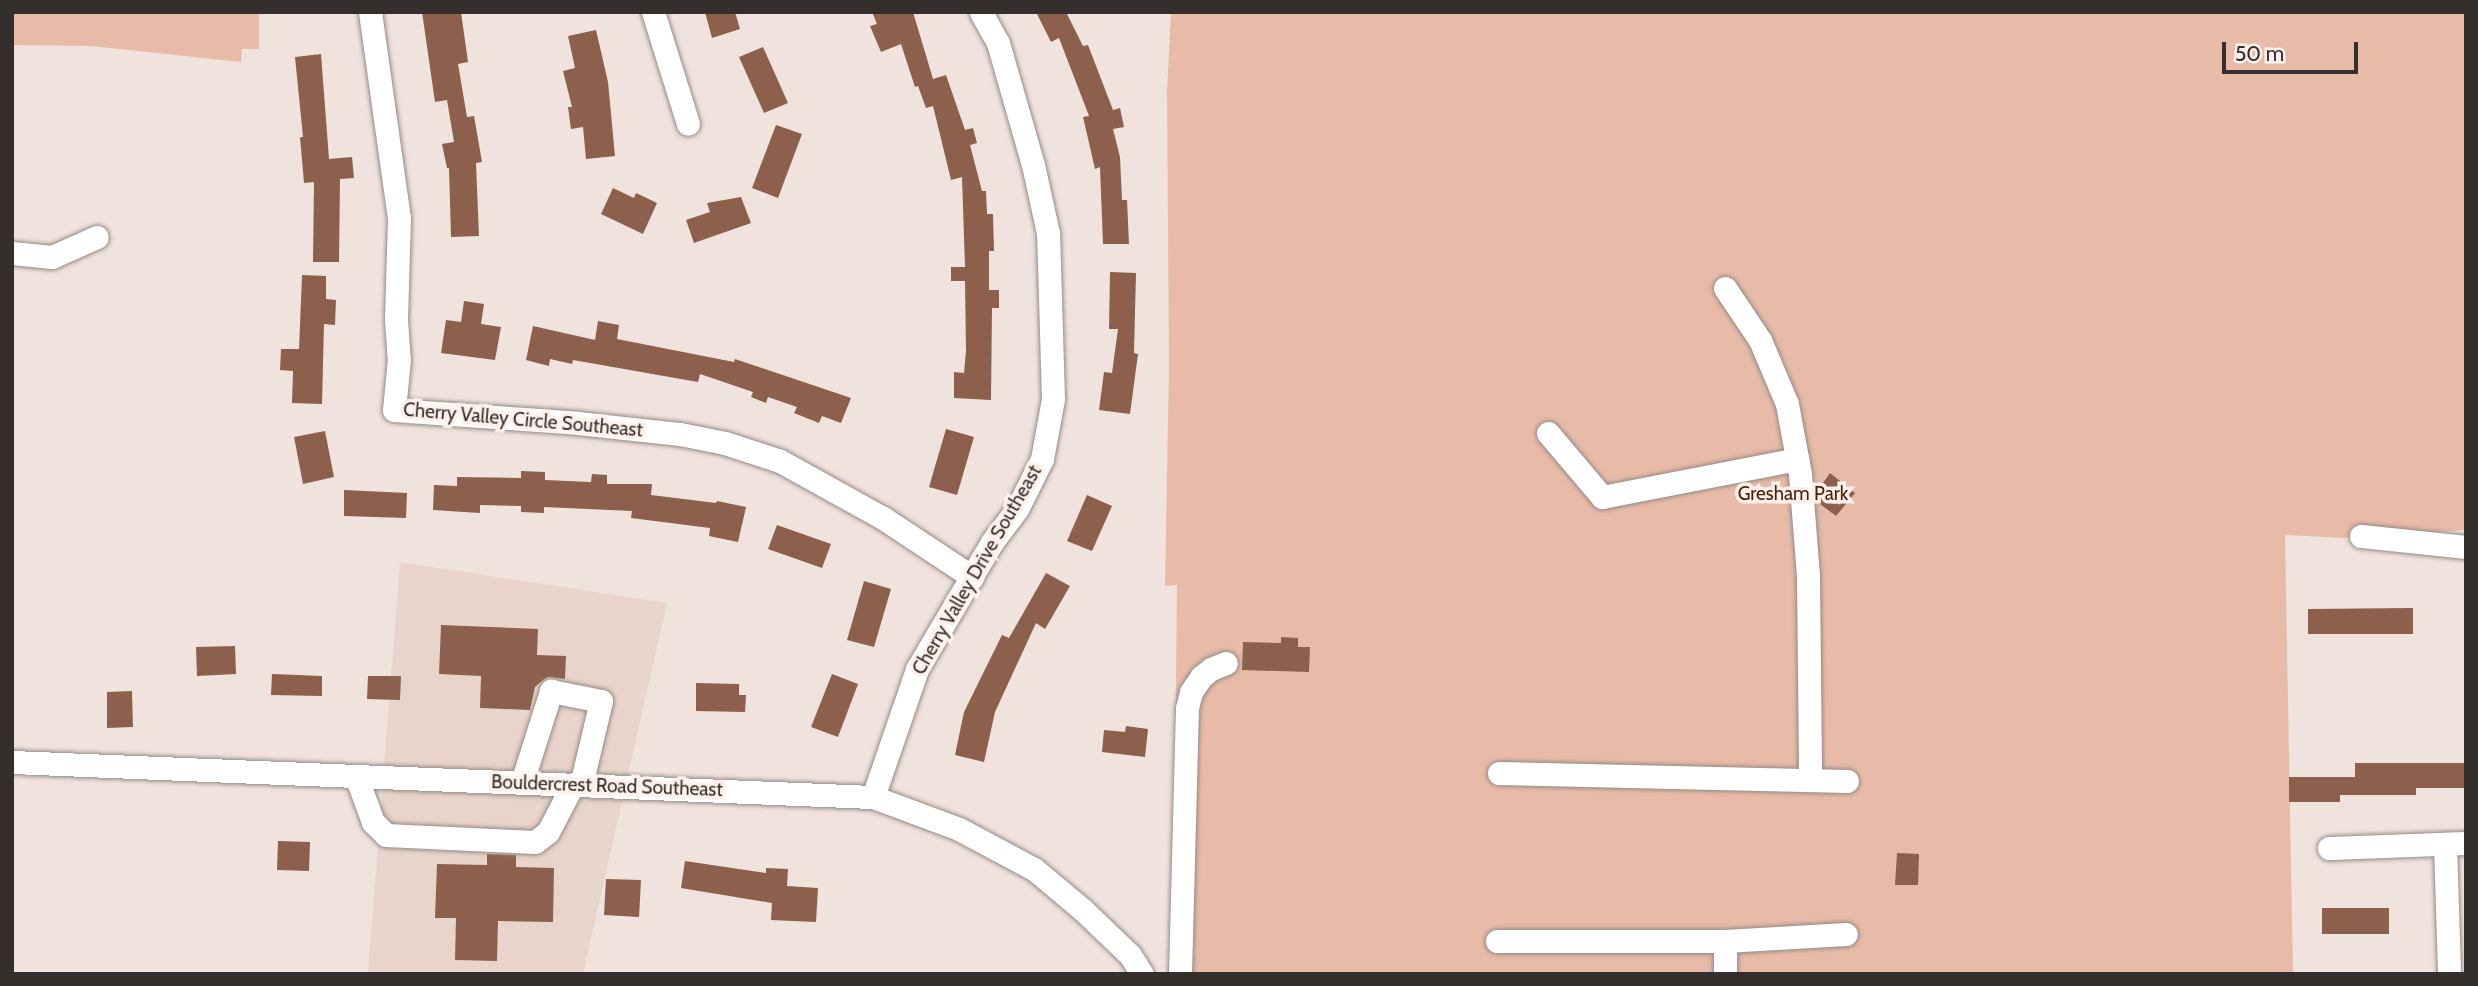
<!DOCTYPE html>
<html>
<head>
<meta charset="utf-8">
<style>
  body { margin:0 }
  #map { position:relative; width:2478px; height:986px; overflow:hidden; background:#f0e3dd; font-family:Cabin,sans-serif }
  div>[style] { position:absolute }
  .built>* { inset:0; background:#e9d4cb }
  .green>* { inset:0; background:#e8bba8 }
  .building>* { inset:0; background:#8c604c }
  .roads { filter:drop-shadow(0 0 2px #968a85) drop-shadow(0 0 2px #968a85) }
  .minor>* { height:23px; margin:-11.5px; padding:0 11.5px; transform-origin:11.5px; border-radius:11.5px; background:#fff }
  span { translate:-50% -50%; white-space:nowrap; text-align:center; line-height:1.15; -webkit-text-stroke:7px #fef0ea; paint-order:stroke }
  .street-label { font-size:19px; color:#342f2c }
  .park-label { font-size:19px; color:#4a1e06 }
  .frame { position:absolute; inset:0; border:14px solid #342f2c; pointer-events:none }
  .scale { position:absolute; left:2222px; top:42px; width:136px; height:32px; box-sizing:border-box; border:4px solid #342f2c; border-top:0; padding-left:9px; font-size:21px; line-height:24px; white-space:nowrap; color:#342f2c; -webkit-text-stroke:5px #fef0ea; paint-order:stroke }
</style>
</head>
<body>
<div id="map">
  <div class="built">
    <div style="clip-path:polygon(400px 562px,667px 603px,583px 974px,368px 974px)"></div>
  </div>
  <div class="green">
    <div style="clip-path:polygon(12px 12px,259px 12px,259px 49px,242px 49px,241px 62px,91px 46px,12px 45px)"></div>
    <div style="clip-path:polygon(1171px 12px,2466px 12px,2466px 530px,2342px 538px,2285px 535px,2293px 974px,1173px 974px,1177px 585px,1165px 586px,1169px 365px,1167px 91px)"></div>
  </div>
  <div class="building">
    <div style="clip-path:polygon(422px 12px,461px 12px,468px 62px,458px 64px,467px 117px,474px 116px,482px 162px,476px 163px,479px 236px,451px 237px,449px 168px,447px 168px,442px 144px,454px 142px,447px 100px,435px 102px)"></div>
    <div style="clip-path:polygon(705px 12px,735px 12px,740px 29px,712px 38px)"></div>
    <div style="clip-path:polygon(872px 12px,913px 12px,933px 79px,946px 75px,965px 130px,973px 128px,977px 143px,970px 145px,982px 191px,986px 191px,987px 214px,993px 214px,994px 251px,989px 251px,989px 290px,999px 290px,999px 308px,992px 308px,991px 400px,954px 398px,954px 372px,964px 373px,966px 351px,965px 281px,951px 281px,951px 267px,965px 267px,962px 177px,951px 180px,933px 106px,926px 108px,918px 86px,915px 87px,901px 44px,881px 52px,870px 26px,877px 24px)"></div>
    <div style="clip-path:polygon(1036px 12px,1066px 12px,1083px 46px,1088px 45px,1113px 110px,1120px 108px,1124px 127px,1113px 129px,1120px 157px,1122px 200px,1127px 200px,1129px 244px,1103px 244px,1100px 167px,1095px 169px,1083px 117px,1089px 116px,1059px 38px,1051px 42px)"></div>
    <div style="clip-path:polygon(596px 30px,608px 82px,615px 156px,586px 159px,583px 127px,571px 129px,568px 107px,572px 107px,563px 71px,575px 68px,568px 36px)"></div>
    <div style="clip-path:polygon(763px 47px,788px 103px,764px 113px,739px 57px)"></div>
    <div style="clip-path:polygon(321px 54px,329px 159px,352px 157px,354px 178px,340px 179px,339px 262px,313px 262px,314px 182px,304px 183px,300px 137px,303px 137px,295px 57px)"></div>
    <div style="clip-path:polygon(776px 125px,802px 134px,778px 198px,752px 188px)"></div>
    <div style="clip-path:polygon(613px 188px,634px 198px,636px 193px,657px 203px,643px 234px,601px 214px)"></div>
    <div style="clip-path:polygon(741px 197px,751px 223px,694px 243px,686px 220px,710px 212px,707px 203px)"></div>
    <div style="clip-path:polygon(1110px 272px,1136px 273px,1134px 353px,1138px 354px,1130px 414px,1099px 410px,1104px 372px,1112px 373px,1118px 329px,1109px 329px)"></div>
    <div style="clip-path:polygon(302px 275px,326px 276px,326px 299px,336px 300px,335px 325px,324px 324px,322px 404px,292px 403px,293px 371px,280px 370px,281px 349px,299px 349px)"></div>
    <div style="clip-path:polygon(464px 301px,484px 304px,481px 324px,501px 327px,495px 360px,441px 353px,446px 320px,461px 322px)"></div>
    <div style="clip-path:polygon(598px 321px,619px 325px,617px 339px,734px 362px,735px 359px,851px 398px,841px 423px,822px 416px,819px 423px,794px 413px,797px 407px,768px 397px,766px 403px,751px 397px,753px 392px,700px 374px,698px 382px,573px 360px,572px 364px,550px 359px,549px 366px,526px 360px,533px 326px,595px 340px)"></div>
    <div style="clip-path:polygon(946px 429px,974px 437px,957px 495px,929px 487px)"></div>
    <div style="clip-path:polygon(325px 431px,334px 477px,303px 484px,294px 437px)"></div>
    <div style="clip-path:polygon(521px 471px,545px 472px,545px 480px,591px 482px,592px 474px,607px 475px,607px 484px,652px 484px,651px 495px,716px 503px,717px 501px,746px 507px,738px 542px,709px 536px,710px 528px,631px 518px,632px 511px,544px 507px,544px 513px,521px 512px,521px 506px,480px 505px,480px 513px,433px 510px,434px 485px,457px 486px,457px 477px,521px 478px)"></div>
    <div style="clip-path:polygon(1830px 473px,1855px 493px,1836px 516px,1816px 501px,1816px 493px)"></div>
    <div style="clip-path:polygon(344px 490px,407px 493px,406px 518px,344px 516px)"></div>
    <div style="clip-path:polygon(1087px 495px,1112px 506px,1092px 551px,1067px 541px)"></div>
    <div style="clip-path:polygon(777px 525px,831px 544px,822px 568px,768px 549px)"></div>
    <div style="clip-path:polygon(1046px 573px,1070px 586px,1045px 629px,1036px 623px,995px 712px,984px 762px,955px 755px,964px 712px,1002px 635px,1009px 638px)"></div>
    <div style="clip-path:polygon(864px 581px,891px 589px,874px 647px,847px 640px)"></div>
    <div style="clip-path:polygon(2413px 608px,2413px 634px,2308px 634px,2308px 609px)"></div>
    <div style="clip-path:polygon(441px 625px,538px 629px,537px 655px,566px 656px,565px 679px,548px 677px,542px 681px,535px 687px,530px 710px,480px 708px,481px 676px,439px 674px)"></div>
    <div style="clip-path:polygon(1281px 637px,1298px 638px,1298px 647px,1310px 647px,1309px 672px,1242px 670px,1243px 642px,1281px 643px)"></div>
    <div style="clip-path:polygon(235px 646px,236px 674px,197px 676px,196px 647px)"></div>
    <div style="clip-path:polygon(272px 674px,322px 676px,322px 696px,271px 695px)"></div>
    <div style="clip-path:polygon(832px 674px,858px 684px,838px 737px,811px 727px)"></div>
    <div style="clip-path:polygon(368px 676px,401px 676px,400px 700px,367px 699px)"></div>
    <div style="clip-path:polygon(696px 683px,739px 684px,739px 695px,746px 695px,745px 712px,696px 711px)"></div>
    <div style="clip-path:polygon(132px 691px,133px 727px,107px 728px,107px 692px)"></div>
    <div style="clip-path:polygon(1126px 726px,1148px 729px,1145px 757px,1102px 752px,1104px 730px,1125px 732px)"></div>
    <div style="clip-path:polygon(2355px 763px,2466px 763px,2466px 788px,2416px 788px,2416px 795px,2340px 795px,2340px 802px,2289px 802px,2289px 777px,2355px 777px)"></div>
    <div style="clip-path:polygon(278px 841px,310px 842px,309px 871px,277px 870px)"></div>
    <div style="clip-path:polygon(1897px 853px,1919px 854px,1918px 885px,1895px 885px)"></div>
    <div style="clip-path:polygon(487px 854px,516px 855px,516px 867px,554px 868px,553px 922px,498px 921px,497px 961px,455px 960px,456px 918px,435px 918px,437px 864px,487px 865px)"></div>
    <div style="clip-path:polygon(685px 861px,766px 873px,766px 868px,788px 869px,787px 886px,818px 888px,816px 922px,771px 920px,772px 903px,681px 888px)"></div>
    <div style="clip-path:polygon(606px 879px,641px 880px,639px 917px,604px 915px)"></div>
    <div style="clip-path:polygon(2322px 908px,2389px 908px,2389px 934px,2322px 934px)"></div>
  </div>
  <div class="roads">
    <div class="minor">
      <div style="left:370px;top:12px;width:208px;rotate:82deg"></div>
      <div style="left:399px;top:218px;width:102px;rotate:91.7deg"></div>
      <div style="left:396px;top:320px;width:39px;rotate:86deg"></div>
      <div style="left:399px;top:359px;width:51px;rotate:95.6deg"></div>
      <div style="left:394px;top:410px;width:184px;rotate:4deg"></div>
      <div style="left:578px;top:423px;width:103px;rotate:6.2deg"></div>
      <div style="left:680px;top:434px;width:46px;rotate:11.3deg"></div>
      <div style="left:725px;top:443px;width:58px;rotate:18.1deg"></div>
      <div style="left:780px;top:461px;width:118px;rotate:29deg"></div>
      <div style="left:883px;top:518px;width:107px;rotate:33.5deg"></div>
      <div style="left:653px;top:12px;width:117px;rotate:72.6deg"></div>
      <div style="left:12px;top:253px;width:40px;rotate:5.7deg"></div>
      <div style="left:52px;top:257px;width:49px;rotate:-24deg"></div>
      <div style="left:1725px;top:288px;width:63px;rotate:56.1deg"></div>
      <div style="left:1760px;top:340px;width:69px;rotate:67.1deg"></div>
      <div style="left:1787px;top:404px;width:71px;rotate:79.5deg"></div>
      <div style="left:1800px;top:474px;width:102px;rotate:85.5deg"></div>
      <div style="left:1808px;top:576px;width:204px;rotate:89.4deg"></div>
      <div style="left:1548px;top:433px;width:84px;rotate:49.8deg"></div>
      <div style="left:1602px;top:497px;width:199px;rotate:-11deg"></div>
      <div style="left:2361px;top:536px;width:106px;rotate:6deg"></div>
      <div style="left:12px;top:762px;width:862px;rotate:2.33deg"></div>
      <div style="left:873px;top:797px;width:92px;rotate:20.4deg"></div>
      <div style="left:959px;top:829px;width:85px;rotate:28.1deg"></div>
      <div style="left:1034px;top:869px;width:64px;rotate:39.9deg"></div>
      <div style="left:1083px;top:910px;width:65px;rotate:43.8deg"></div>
      <div style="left:1130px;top:955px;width:22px;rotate:58deg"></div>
      <div style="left:1499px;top:773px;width:348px;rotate:1.3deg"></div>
      <div style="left:356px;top:776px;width:49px;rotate:69.7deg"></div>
      <div style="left:373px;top:822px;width:18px;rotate:45deg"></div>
      <div style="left:386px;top:835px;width:149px;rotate:2.7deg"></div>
      <div style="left:535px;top:842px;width:16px;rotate:-38deg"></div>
      <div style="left:548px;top:832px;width:54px;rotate:-62.5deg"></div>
      <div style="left:522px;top:782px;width:96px;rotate:-72.3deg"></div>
      <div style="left:551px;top:691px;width:51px;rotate:11.3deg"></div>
      <div style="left:601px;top:701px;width:86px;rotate:103.4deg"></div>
      <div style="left:873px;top:797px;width:135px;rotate:-71deg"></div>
      <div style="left:917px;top:669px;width:147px;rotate:-59.4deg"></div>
      <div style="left:992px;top:542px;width:41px;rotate:-52.9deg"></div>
      <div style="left:1017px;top:509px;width:56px;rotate:-63.4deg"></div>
      <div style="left:1042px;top:459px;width:61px;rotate:-79.6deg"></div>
      <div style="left:1053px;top:399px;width:166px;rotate:-91.7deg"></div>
      <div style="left:1048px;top:233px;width:70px;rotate:-102.4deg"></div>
      <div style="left:1033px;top:165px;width:127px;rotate:-106deg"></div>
      <div style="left:998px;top:43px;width:35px;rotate:-119deg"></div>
      <div style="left:2445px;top:844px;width:130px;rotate:88.2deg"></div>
      <div style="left:2329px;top:848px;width:137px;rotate:-2.1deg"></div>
      <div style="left:1497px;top:941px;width:228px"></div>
      <div style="left:1180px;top:974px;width:266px;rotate:-88.5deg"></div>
      <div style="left:1187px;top:708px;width:16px;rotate:-76deg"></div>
      <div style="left:1191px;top:692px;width:18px;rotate:-56deg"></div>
      <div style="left:1201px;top:677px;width:13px;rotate:-39deg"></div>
      <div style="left:1211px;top:669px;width:16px;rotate:-22deg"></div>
      <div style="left:1725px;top:974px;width:33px;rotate:-90deg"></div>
      <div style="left:1725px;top:941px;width:121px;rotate:-3.3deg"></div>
    </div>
  </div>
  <div class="street-label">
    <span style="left:523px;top:420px;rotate:5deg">Cherry Valley Circle Southeast</span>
    <span style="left:977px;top:570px;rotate:-60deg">Cherry Valley Drive Southeast</span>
    <span style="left:607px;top:786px;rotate:2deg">Bouldercrest Road Southeast</span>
  </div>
  <div class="park-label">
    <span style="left:1793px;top:494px">Gresham Park</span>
  </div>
  <div class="frame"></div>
  <div class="scale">50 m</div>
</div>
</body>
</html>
